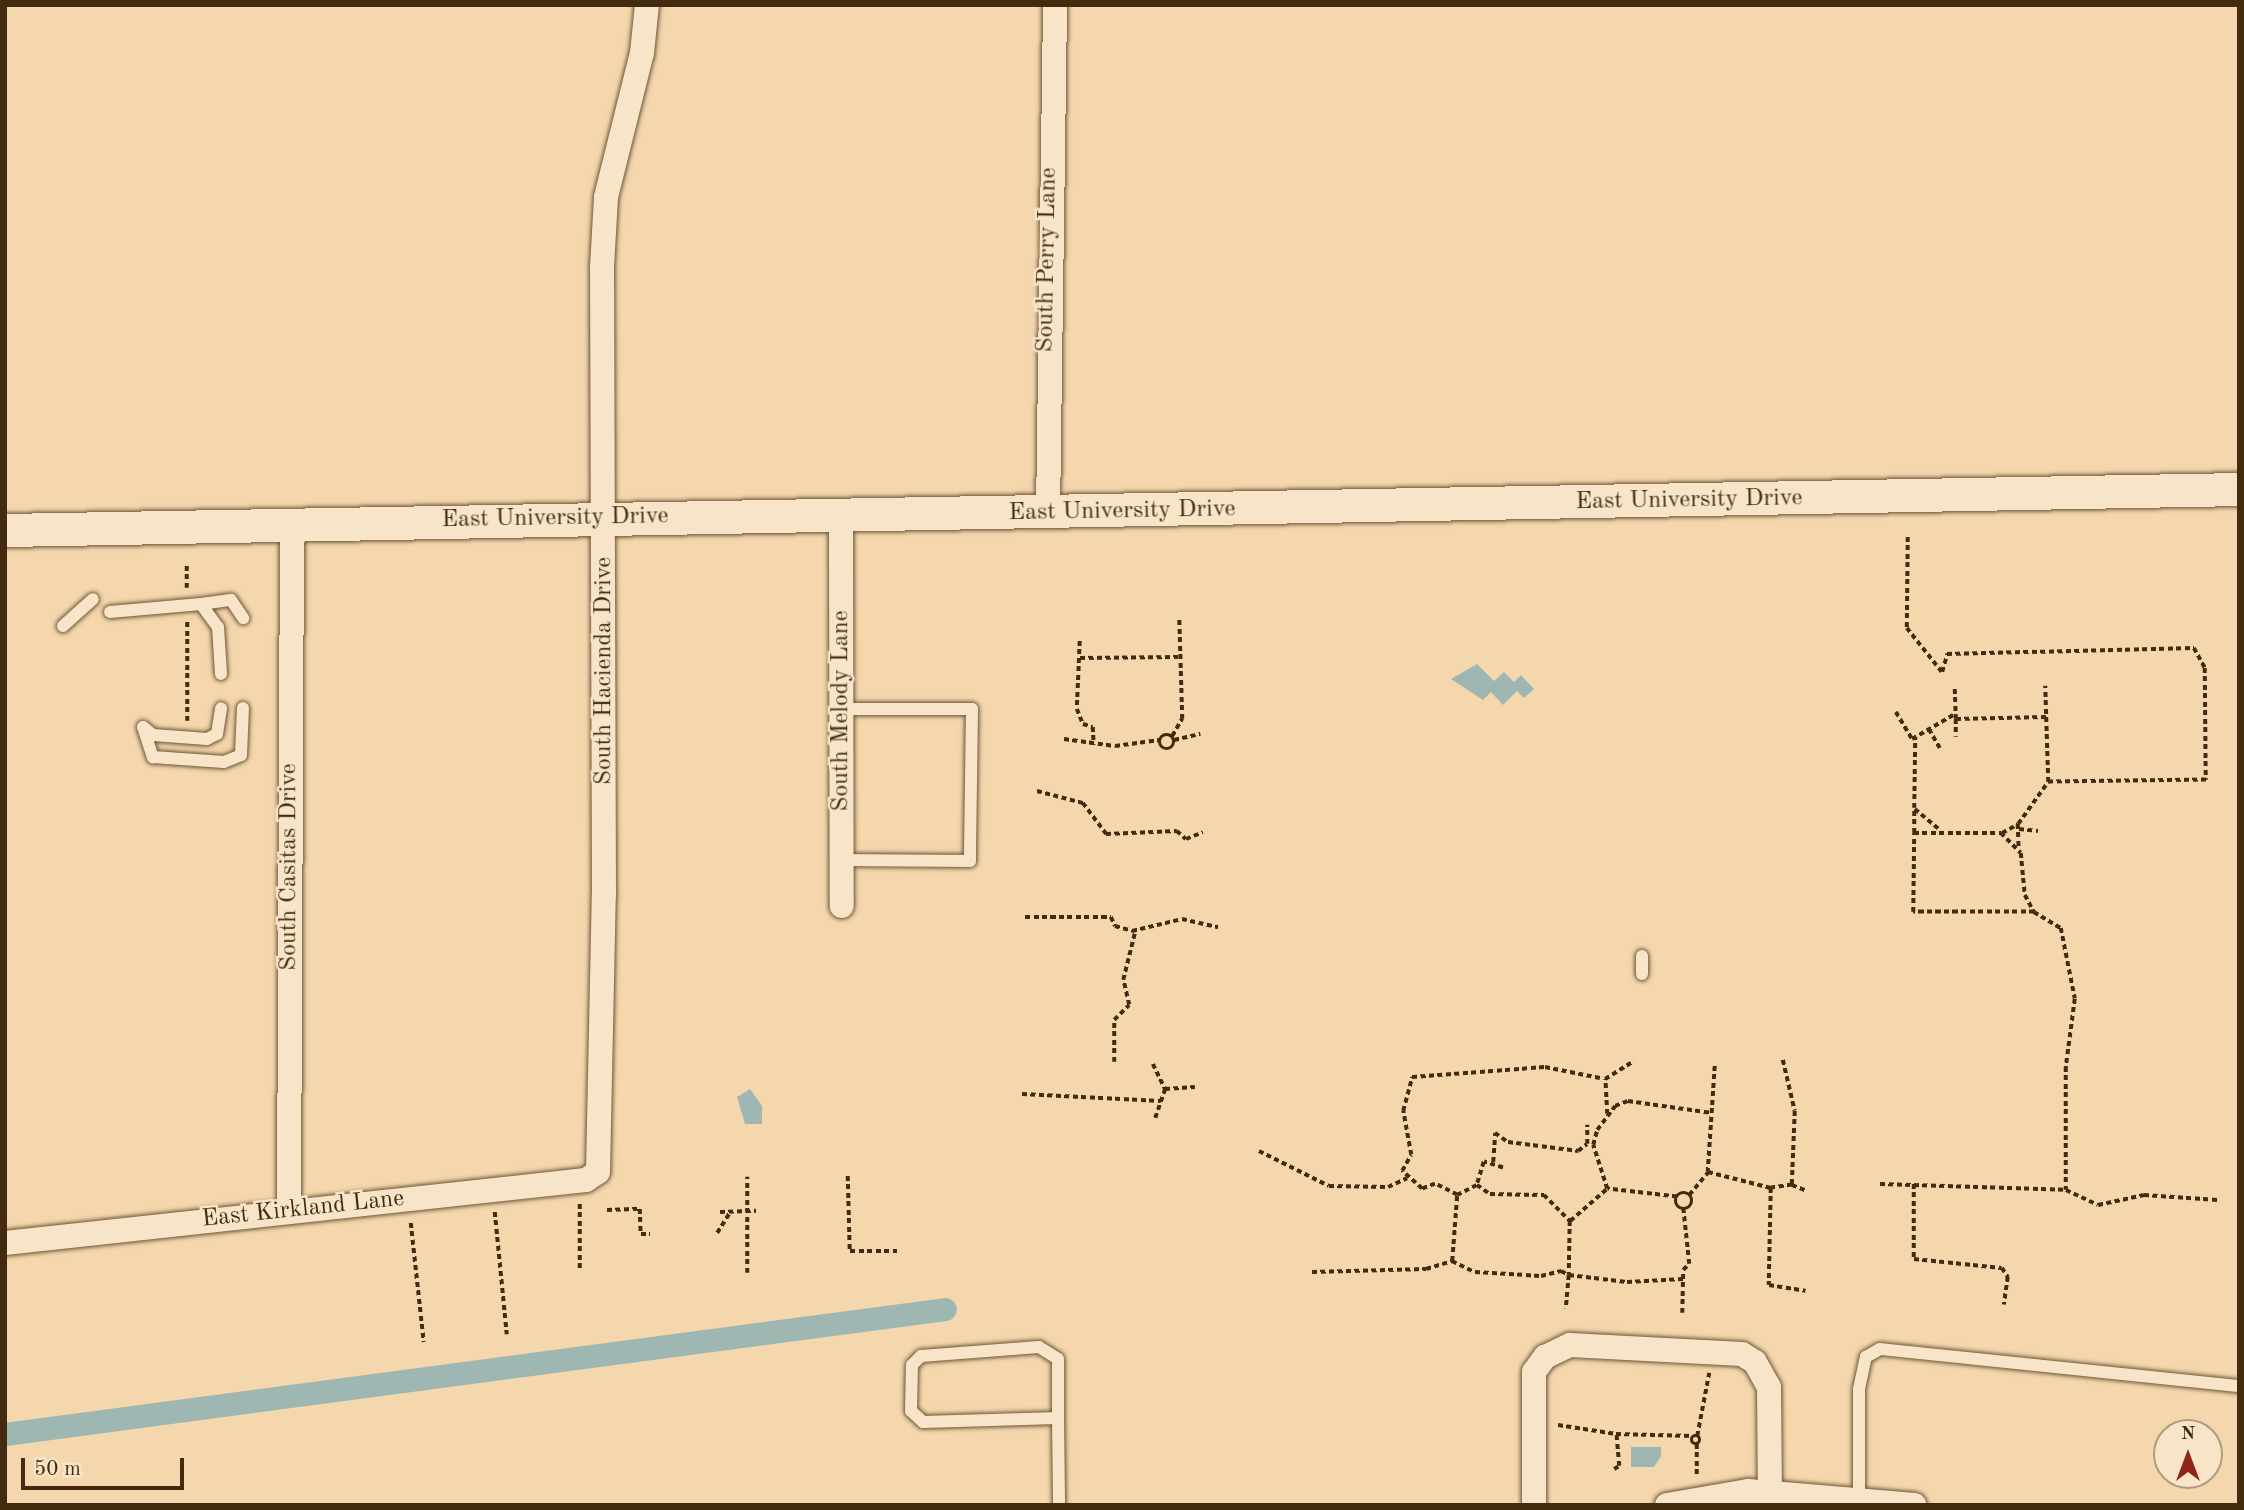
<!DOCTYPE html>
<html>
<head>
<meta charset="utf-8">
<style>
  body { margin:0 }
  #map { position:relative; width:2244px; height:1510px; overflow:hidden; background:#f4d7ac; font-family:"Old Standard TT",serif }
  div>[style] { position:absolute }
  .water>* { inset:0; background:#9fb7b3 }
  .canal>* { height:23px; margin:-11.5px; padding:0 11.5px; transform-origin:11.5px; border-radius:11.5px; background:#9fb7b3 }
  .path>* { height:3.5px; margin-top:-1.75px; transform-origin:0; background:repeating-linear-gradient(90deg,#422b0f 0 5px,transparent 0 8.5px) }
  .path>.ring { margin:-1.75px; padding:0; box-sizing:content-box; background:none; border:3.5px solid #422b0f; border-radius:50% }
  .roads { filter:drop-shadow(0 0 2px #6e5636) drop-shadow(0 0 2px #6e5636) }
  .lane>* { height:12px; margin:-6px; padding:0 6px; transform-origin:6px; border-radius:6px; background:#f8e5c9 }
  .street>* { height:24px; margin:-12px; padding:0 12px; transform-origin:12px; border-radius:12px; background:#f8e5c9 }
  .secondary>* { height:33px; margin:-16.5px; padding:0 16.5px; transform-origin:16.5px; border-radius:16.5px; background:#f8e5c9 }
  span { translate:-50% -50%; white-space:nowrap; text-align:center; line-height:1.15; -webkit-text-stroke:5px #f8e5c9; paint-order:stroke }
  .street-label { font-size:24px; color:#422b0f }
  .frame { position:absolute; inset:0; border:7px solid #422b0f; pointer-events:none }
  .north { position:absolute; left:2153px; top:1419px; width:70px; height:70px; box-sizing:border-box; background:#f8e5c9; border:2px solid #af9b7f; border-radius:50%; rotate:0deg; font-size:19px; font-weight:700; line-height:28px; text-align:center; color:#422b0f }
  .north::after { content:''; display:block; margin:auto; width:24px; height:32px; background:#8f2418; clip-path:polygon(50% 0,100% 100%,50% 72%,0 100%) }
  .scale { position:absolute; left:21px; top:1458px; width:163px; height:32px; box-sizing:border-box; border:4px solid #422b0f; border-top:0; padding-left:9px; font-size:21px; line-height:24px; white-space:nowrap; color:#422b0f; -webkit-text-stroke:5px #f8e5c9; paint-order:stroke }
</style>
</head>
<body>
<div id="map">
  <div class="water">
    <div style="clip-path:polygon(1477px 664px,1494px 681px,1504px 672px,1514px 682px,1521px 675px,1534px 689px,1524px 698px,1517px 691px,1503px 705px,1491px 692px,1483px 700px,1451px 679px)"></div>
    <div style="clip-path:polygon(750px 1089px,762px 1106px,762px 1124px,745px 1124px,737px 1097px)"></div>
    <div style="clip-path:polygon(1631px 1447px,1661px 1447px,1661px 1456px,1654px 1467px,1631px 1467px)"></div>
  </div>
  <div class="canal">
    <div style="left:5px;top:1434px;width:948px;rotate:-7.57deg"></div>
  </div>
  <div class="path">
    <div style="left:1908px;top:537px;width:91px;rotate:90.6deg"></div>
    <div style="left:1907px;top:628px;width:56px;rotate:51.5deg"></div>
    <div style="left:1942px;top:672px;width:19px;rotate:-74deg"></div>
    <div style="left:1947px;top:654px;width:247px;rotate:-1.4deg"></div>
    <div style="left:2194px;top:648px;width:23px;rotate:61deg"></div>
    <div style="left:2205px;top:668px;width:112px;rotate:89.5deg"></div>
    <div style="left:2206px;top:780px;width:158px;rotate:179.3deg"></div>
    <div style="left:2048px;top:782px;width:96px;rotate:-91.8deg"></div>
    <div style="left:187px;top:566px;width:22px;rotate:90deg"></div>
    <div style="left:1080px;top:641px;width:68px;rotate:92.5deg"></div>
    <div style="left:1077px;top:709px;width:16px;rotate:68deg"></div>
    <div style="left:1083px;top:724px;width:10px;rotate:17deg"></div>
    <div style="left:1093px;top:727px;width:18px;rotate:87deg"></div>
    <div style="left:1080px;top:658px;width:98px;rotate:-0.6deg"></div>
    <div style="left:1955px;top:689px;width:30px;rotate:88deg"></div>
    <div style="left:1956px;top:719px;width:90px;rotate:-1.3deg"></div>
    <div style="left:1896px;top:712px;width:31px;rotate:59deg"></div>
    <div style="left:1912px;top:739px;width:50px;rotate:-30.2deg"></div>
    <div style="left:1956px;top:719px;width:18px;rotate:90deg"></div>
    <div style="left:187px;top:721px;width:101px;rotate:-90deg"></div>
    <div style="left:1929px;top:729px;width:22px;rotate:60deg"></div>
    <div class="ring" style="left:1160px;top:735px;width:10.5px;height:10.5px"></div>
    <div style="left:1172px;top:736px;width:20px;rotate:-60deg"></div>
    <div style="left:1182px;top:719px;width:101px;rotate:-91.7deg"></div>
    <div style="left:1064px;top:739px;width:51px;rotate:7.8deg"></div>
    <div style="left:1115px;top:746px;width:45px;rotate:-7.6deg"></div>
    <div style="left:1174px;top:740px;width:27px;rotate:-13deg"></div>
    <div style="left:1037px;top:791px;width:48px;rotate:14.6deg"></div>
    <div style="left:1083px;top:803px;width:39px;rotate:53deg"></div>
    <div style="left:1106px;top:834px;width:71px;rotate:-2.4deg"></div>
    <div style="left:1177px;top:831px;width:12px;rotate:42deg"></div>
    <div style="left:1186px;top:839px;width:18px;rotate:-22deg"></div>
    <div style="left:1915px;top:809px;width:34px;rotate:40deg"></div>
    <div style="left:2018px;top:824px;width:52px;rotate:-54.5deg"></div>
    <div style="left:2019px;top:829px;width:19px;rotate:6deg"></div>
    <div style="left:1914px;top:833px;width:87px"></div>
    <div style="left:2001px;top:833px;width:28px;rotate:45deg"></div>
    <div style="left:2021px;top:853px;width:42px;rotate:84.6deg"></div>
    <div style="left:2025px;top:895px;width:19px;rotate:62deg"></div>
    <div style="left:2034px;top:912px;width:121px;rotate:180deg"></div>
    <div style="left:1913px;top:912px;width:79px;rotate:-89.3deg"></div>
    <div style="left:1914px;top:833px;width:25px;rotate:-90deg"></div>
    <div style="left:1914px;top:808px;width:71px;rotate:-89.2deg"></div>
    <div style="left:2002px;top:833px;width:18px;rotate:-29deg"></div>
    <div style="left:2018px;top:824px;width:23px;rotate:88deg"></div>
    <div style="left:2034px;top:912px;width:31px;rotate:31deg"></div>
    <div style="left:2061px;top:928px;width:72px;rotate:78.8deg"></div>
    <div style="left:2075px;top:999px;width:69px;rotate:97.5deg"></div>
    <div style="left:2066px;top:1067px;width:123px;rotate:90deg"></div>
    <div style="left:2066px;top:1190px;width:35px;rotate:25deg"></div>
    <div style="left:2098px;top:1205px;width:47px;rotate:-12.3deg"></div>
    <div style="left:2144px;top:1195px;width:74px;rotate:3.9deg"></div>
    <div style="left:1025px;top:917px;width:86px"></div>
    <div style="left:1111px;top:917px;width:10px;rotate:66deg"></div>
    <div style="left:1115px;top:926px;width:18px;rotate:16deg"></div>
    <div style="left:1132px;top:931px;width:51px;rotate:-13.5deg"></div>
    <div style="left:1182px;top:919px;width:37px;rotate:13deg"></div>
    <div style="left:1783px;top:1060px;width:52px;rotate:76.8deg"></div>
    <div style="left:1795px;top:1111px;width:74px;rotate:92.3deg"></div>
    <div style="left:1792px;top:1185px;width:16px;rotate:22deg"></div>
    <div style="left:1114px;top:1062px;width:42px;rotate:-90deg"></div>
    <div style="left:1114px;top:1020px;width:21px;rotate:-45deg"></div>
    <div style="left:1129px;top:1005px;width:26px;rotate:-103deg"></div>
    <div style="left:1123px;top:980px;width:49px;rotate:-76deg"></div>
    <div style="left:1153px;top:1064px;width:28px;rotate:64deg"></div>
    <div style="left:1165px;top:1089px;width:30px;rotate:-4deg"></div>
    <div style="left:1715px;top:1066px;width:106px;rotate:93.8deg"></div>
    <div style="left:1708px;top:1172px;width:65px;rotate:14.3deg"></div>
    <div style="left:1022px;top:1094px;width:139px;rotate:2.9deg"></div>
    <div style="left:1607px;top:1114px;width:35px;rotate:-93deg"></div>
    <div style="left:1605px;top:1079px;width:34px;rotate:-32deg"></div>
    <div style="left:1155px;top:1118px;width:31px;rotate:-71deg"></div>
    <div style="left:1259px;top:1151px;width:78px;rotate:26.6deg"></div>
    <div style="left:1329px;top:1186px;width:59px;rotate:1deg"></div>
    <div style="left:1388px;top:1187px;width:21px;rotate:-25deg"></div>
    <div style="left:1493px;top:1162px;width:29px;rotate:-86deg"></div>
    <div style="left:1495px;top:1133px;width:16px;rotate:35deg"></div>
    <div style="left:1508px;top:1142px;width:71px;rotate:7.3deg"></div>
    <div style="left:1578px;top:1151px;width:11px;rotate:-38deg"></div>
    <div style="left:1587px;top:1144px;width:19px;rotate:-90deg"></div>
    <div style="left:1503px;top:1168px;width:20px;rotate:-162deg"></div>
    <div style="left:1484px;top:1162px;width:24px;rotate:107deg"></div>
    <div style="left:1477px;top:1185px;width:16px;rotate:35deg"></div>
    <div style="left:1490px;top:1194px;width:54px;rotate:1.1deg"></div>
    <div style="left:1544px;top:1195px;width:37px;rotate:45deg"></div>
    <div style="left:1570px;top:1221px;width:49px;rotate:-40.9deg"></div>
    <div style="left:848px;top:1176px;width:75px;rotate:88.5deg"></div>
    <div style="left:850px;top:1251px;width:47px"></div>
    <div style="left:1880px;top:1184px;width:186px;rotate:1.8deg"></div>
    <div style="left:1914px;top:1184px;width:75px;rotate:90deg"></div>
    <div style="left:1914px;top:1259px;width:88px;rotate:5.8deg"></div>
    <div style="left:2002px;top:1268px;width:11px;rotate:56deg"></div>
    <div style="left:2008px;top:1277px;width:28px;rotate:98deg"></div>
    <div style="left:1792px;top:1185px;width:21px;rotate:172deg"></div>
    <div style="left:1771px;top:1188px;width:97px;rotate:91.2deg"></div>
    <div style="left:1769px;top:1285px;width:37px;rotate:9deg"></div>
    <div class="ring" style="left:1676px;top:1193px;width:12.5px;height:12.5px"></div>
    <div style="left:1457px;top:1195px;width:22px;rotate:-27deg"></div>
    <div style="left:1689px;top:1195px;width:30px;rotate:-50deg"></div>
    <div style="left:1677px;top:1197px;width:70px;rotate:-173.5deg"></div>
    <div style="left:1607px;top:1189px;width:46px;rotate:-107.7deg"></div>
    <div style="left:1593px;top:1145px;width:16px;rotate:-75deg"></div>
    <div style="left:1597px;top:1130px;width:30px;rotate:-53deg"></div>
    <div style="left:1615px;top:1106px;width:14px;rotate:-21deg"></div>
    <div style="left:1628px;top:1101px;width:85px;rotate:8.1deg"></div>
    <div style="left:580px;top:1204px;width:68px;rotate:90deg"></div>
    <div style="left:607px;top:1210px;width:33px;rotate:-2deg"></div>
    <div style="left:640px;top:1209px;width:25px;rotate:88deg"></div>
    <div style="left:641px;top:1234px;width:9px"></div>
    <div style="left:495px;top:1212px;width:123px;rotate:84.4deg"></div>
    <div style="left:720px;top:1212px;width:36px;rotate:-2deg"></div>
    <div style="left:1570px;top:1221px;width:54px;rotate:91.1deg"></div>
    <div style="left:1569px;top:1275px;width:58px;rotate:6.9deg"></div>
    <div style="left:1627px;top:1282px;width:56px;rotate:-3.1deg"></div>
    <div style="left:411px;top:1223px;width:120px;rotate:83.8deg"></div>
    <div style="left:717px;top:1233px;width:26px;rotate:-58deg"></div>
    <div style="left:1452px;top:1261px;width:66px;rotate:-85.7deg"></div>
    <div style="left:1457px;top:1195px;width:25px;rotate:-153deg"></div>
    <div style="left:1435px;top:1184px;width:14px;rotate:159deg"></div>
    <div style="left:1422px;top:1189px;width:27px;rotate:-138deg"></div>
    <div style="left:1402px;top:1171px;width:18px;rotate:-61deg"></div>
    <div style="left:1411px;top:1155px;width:45px;rotate:-100.3deg"></div>
    <div style="left:1403px;top:1111px;width:35px;rotate:-75deg"></div>
    <div style="left:1412px;top:1077px;width:133px;rotate:-4.3deg"></div>
    <div style="left:1545px;top:1067px;width:56px;rotate:11.3deg"></div>
    <div style="left:1312px;top:1272px;width:114px;rotate:-1.5deg"></div>
    <div style="left:1426px;top:1269px;width:27px;rotate:-17deg"></div>
    <div style="left:1452px;top:1261px;width:25px;rotate:26deg"></div>
    <div style="left:1475px;top:1272px;width:66px;rotate:3.5deg"></div>
    <div style="left:1541px;top:1276px;width:21px;rotate:-14deg"></div>
    <div style="left:1561px;top:1271px;width:9px;rotate:27deg"></div>
    <div style="left:1569px;top:1275px;width:34px;rotate:95deg"></div>
    <div style="left:747px;top:1273px;width:96px;rotate:-90deg"></div>
    <div style="left:1682px;top:1313px;width:43px;rotate:-88.7deg"></div>
    <div style="left:1683px;top:1270px;width:8px;rotate:-45deg"></div>
    <div style="left:1689px;top:1264px;width:56px;rotate:-96.1deg"></div>
    <div style="left:1558px;top:1425px;width:59px;rotate:8.8deg"></div>
    <div class="ring" style="left:1692px;top:1436px;width:4.5px;height:4.5px"></div>
    <div style="left:1697px;top:1436px;width:64px;rotate:-79.2deg"></div>
    <div style="left:1697px;top:1444px;width:33px;rotate:90deg"></div>
    <div style="left:1614px;top:1469px;width:6px;rotate:-31deg"></div>
    <div style="left:1619px;top:1466px;width:32px;rotate:-95deg"></div>
    <div style="left:1616px;top:1434px;width:77px;rotate:1.5deg"></div>
  </div>
  <div class="roads">
    <div class="lane">
      <div style="left:201px;top:604px;width:30px;rotate:-8deg"></div>
      <div style="left:231px;top:600px;width:22px;rotate:56deg"></div>
      <div style="left:110px;top:612px;width:91px;rotate:-5deg"></div>
      <div style="left:201px;top:604px;width:29px;rotate:54deg"></div>
      <div style="left:218px;top:627px;width:47px;rotate:86.3deg"></div>
      <div style="left:63px;top:626px;width:40px;rotate:-42deg"></div>
      <div style="left:842px;top:709px;width:130px"></div>
      <div style="left:972px;top:709px;width:152px;rotate:90.8deg"></div>
      <div style="left:970px;top:861px;width:128px;rotate:-179.6deg"></div>
      <div style="left:143px;top:727px;width:32px;rotate:72deg"></div>
      <div style="left:153px;top:757px;width:71px;rotate:4deg"></div>
      <div style="left:224px;top:762px;width:18px;rotate:-22deg"></div>
      <div style="left:241px;top:755px;width:47px;rotate:-87.6deg"></div>
      <div style="left:143px;top:727px;width:13px;rotate:39deg"></div>
      <div style="left:153px;top:735px;width:54px;rotate:4.2deg"></div>
      <div style="left:207px;top:739px;width:11px;rotate:-27deg"></div>
      <div style="left:217px;top:734px;width:26px;rotate:-81deg"></div>
      <div style="left:1642px;top:956px;width:18px;rotate:90deg"></div>
      <div style="left:1058px;top:1418px;width:135px;rotate:178.3deg"></div>
      <div style="left:923px;top:1422px;width:16px;rotate:-137deg"></div>
      <div style="left:911px;top:1411px;width:46px;rotate:-88.8deg"></div>
      <div style="left:912px;top:1365px;width:13px;rotate:-45deg"></div>
      <div style="left:921px;top:1356px;width:118px;rotate:-4.4deg"></div>
      <div style="left:1039px;top:1347px;width:22px;rotate:32deg"></div>
      <div style="left:1058px;top:1359px;width:59px;rotate:90deg"></div>
      <div style="left:1058px;top:1418px;width:87px;rotate:89.3deg"></div>
      <div style="left:1859px;top:1504px;width:115px;rotate:-90deg"></div>
      <div style="left:1859px;top:1389px;width:33px;rotate:-78deg"></div>
      <div style="left:1866px;top:1357px;width:16px;rotate:-30deg"></div>
      <div style="left:1880px;top:1349px;width:361px;rotate:5.9deg"></div>
    </div>
    <div class="street">
      <div style="left:1048px;top:514px;width:509px;rotate:-89.21deg"></div>
      <div style="left:841px;top:517px;width:389px;rotate:89.9deg"></div>
      <div style="left:289px;top:1212px;width:689px;rotate:-89.75deg"></div>
      <div style="left:5px;top:1243px;width:584px;rotate:-6.19deg"></div>
      <div style="left:586px;top:1180px;width:14px;rotate:-34deg"></div>
      <div style="left:598px;top:1172px;width:277px;rotate:-88.8deg"></div>
      <div style="left:604px;top:895px;width:628px;rotate:-90.18deg"></div>
      <div style="left:602px;top:267px;width:70px;rotate:-86.7deg"></div>
      <div style="left:606px;top:197px;width:148px;rotate:-76deg"></div>
      <div style="left:642px;top:53px;width:48px;rotate:-84.1deg"></div>
      <div style="left:1534px;top:1505px;width:133px;rotate:-90deg"></div>
      <div style="left:1534px;top:1372px;width:19px;rotate:-54deg"></div>
      <div style="left:1545px;top:1357px;width:28px;rotate:-26deg"></div>
      <div style="left:1570px;top:1345px;width:172px;rotate:3deg"></div>
      <div style="left:1742px;top:1354px;width:15px;rotate:32deg"></div>
      <div style="left:1755px;top:1362px;width:29px;rotate:61deg"></div>
      <div style="left:1769px;top:1387px;width:106px;rotate:89.5deg"></div>
      <div style="left:1667px;top:1505px;width:82px;rotate:-9.8deg"></div>
      <div style="left:1748px;top:1491px;width:167px;rotate:4.8deg"></div>
    </div>
    <div class="secondary">
      <div style="left:5px;top:530px;width:2234px;rotate:-1.05deg"></div>
    </div>
  </div>
  <div class="street-label">
    <span style="left:1048px;top:260px;rotate:-89deg">South Perry Lane</span>
    <span style="left:1689px;top:501px;rotate:-1deg">East University Drive</span>
    <span style="left:1122px;top:512px;rotate:-1deg">East University Drive</span>
    <span style="left:555px;top:519px;rotate:-1deg">East University Drive</span>
    <span style="left:605px;top:671px;rotate:-90deg">South Hacienda Drive</span>
    <span style="left:842px;top:711px;rotate:-90deg">South Melody Lane</span>
    <span style="left:290px;top:867px;rotate:-90deg">South Casitas Drive</span>
    <span style="left:303px;top:1210px;rotate:-6deg">East Kirkland Lane</span>
  </div>
  <div class="frame"></div>
  <div class="north">N</div>
  <div class="scale">50 m</div>
</div>
</body>
</html>
